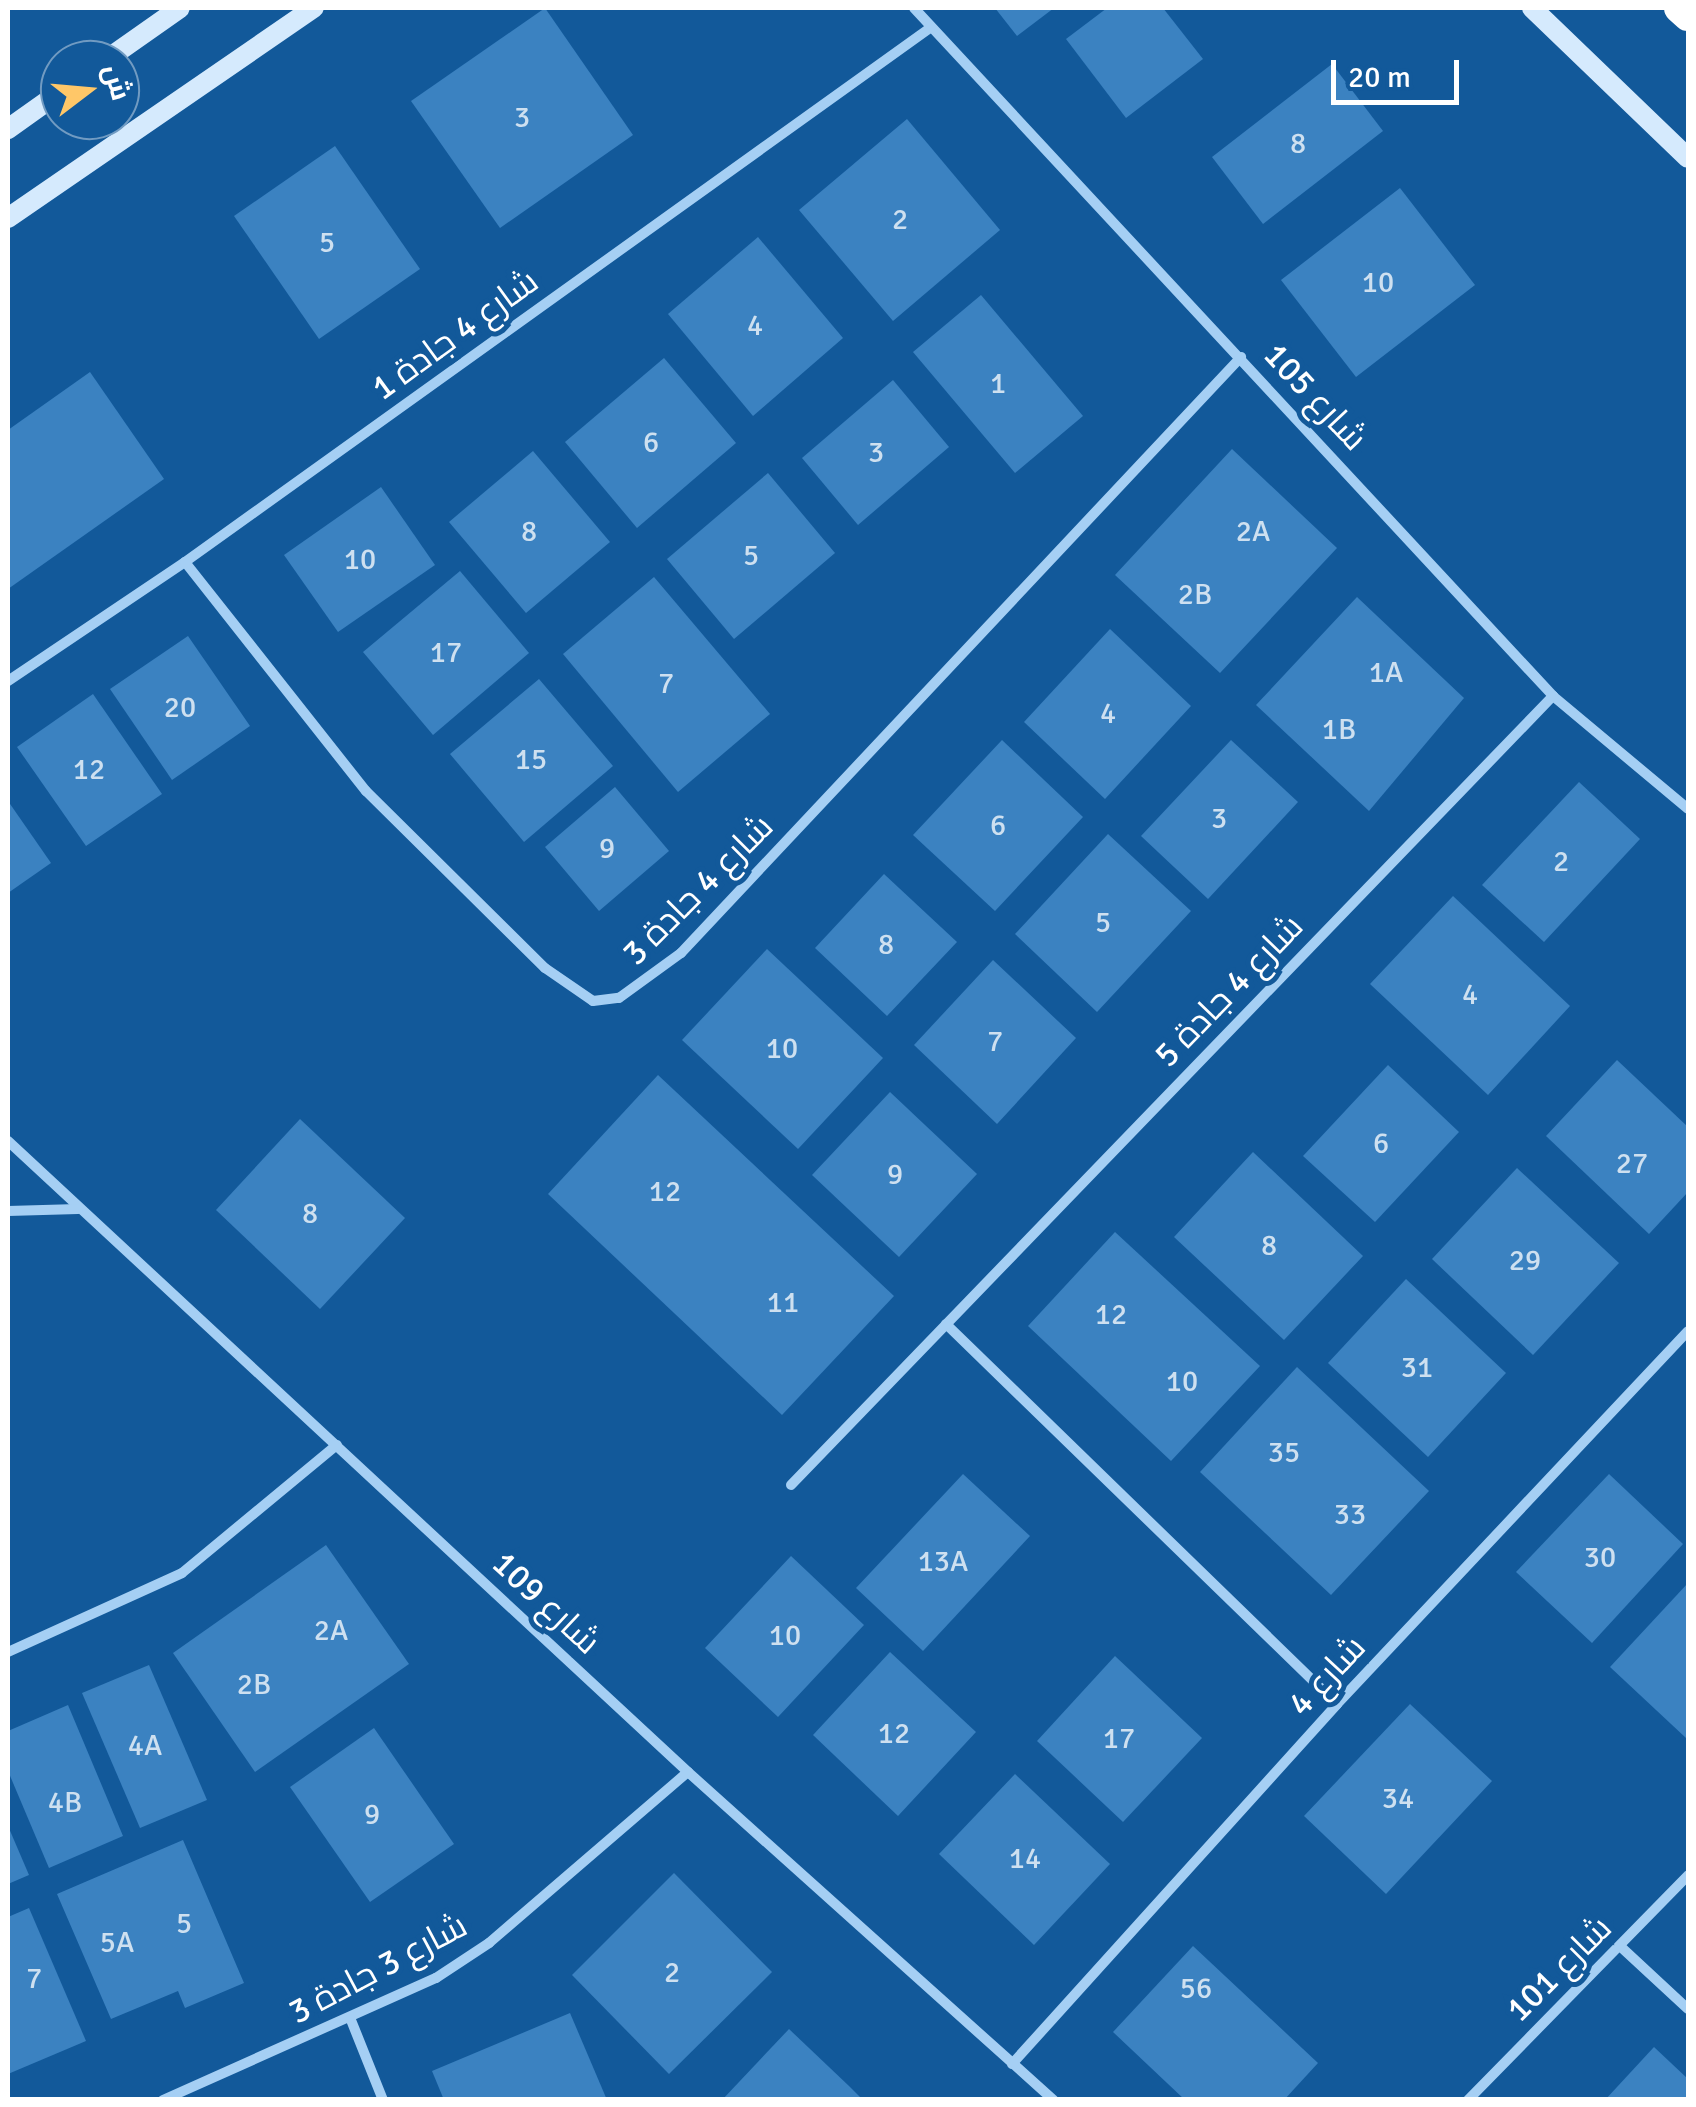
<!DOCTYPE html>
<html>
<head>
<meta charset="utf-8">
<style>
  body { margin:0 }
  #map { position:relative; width:1696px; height:2107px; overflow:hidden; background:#12599a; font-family:Signika,Cairo,sans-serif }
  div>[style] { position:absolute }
  .building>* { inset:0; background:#3b82c1 }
  .street>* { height:10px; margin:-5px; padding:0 5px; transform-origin:5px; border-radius:5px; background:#a5cff4 }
  .secondary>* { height:20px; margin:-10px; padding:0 10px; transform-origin:10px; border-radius:10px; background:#d5eafd }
  .highway>* { height:30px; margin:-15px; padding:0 15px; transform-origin:15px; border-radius:15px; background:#fff }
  span { translate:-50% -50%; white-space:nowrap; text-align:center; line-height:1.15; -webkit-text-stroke:10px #12599a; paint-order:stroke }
  .number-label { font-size:30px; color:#cee0f0 }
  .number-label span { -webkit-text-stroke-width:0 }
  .street-label { font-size:35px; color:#fff }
  .frame { position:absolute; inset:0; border:10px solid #fff; pointer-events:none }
  .north { position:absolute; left:40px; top:40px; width:100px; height:100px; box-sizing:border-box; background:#12599a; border:2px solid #719bc2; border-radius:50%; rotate:74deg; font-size:28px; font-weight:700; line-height:40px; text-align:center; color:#fff }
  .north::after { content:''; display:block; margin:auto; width:35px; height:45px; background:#ffc768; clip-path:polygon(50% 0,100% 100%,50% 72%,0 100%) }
  .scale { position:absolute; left:1331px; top:60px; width:128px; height:45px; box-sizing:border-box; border:5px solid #fff; border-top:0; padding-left:12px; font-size:30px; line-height:35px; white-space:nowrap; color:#fff; -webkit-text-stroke:8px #12599a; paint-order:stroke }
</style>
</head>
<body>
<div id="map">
  <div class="building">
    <div style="clip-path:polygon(545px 8px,633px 135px,500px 228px,411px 101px)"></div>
    <div style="clip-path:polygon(995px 8px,1054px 8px,1017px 36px)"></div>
    <div style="clip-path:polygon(1107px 8px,1163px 8px,1203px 59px,1126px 118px,1066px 39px)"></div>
    <div style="clip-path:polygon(1332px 64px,1383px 131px,1263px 224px,1212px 157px)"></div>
    <div style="clip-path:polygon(907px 119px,1000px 230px,893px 321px,799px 210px)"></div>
    <div style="clip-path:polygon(335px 146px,420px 269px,319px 339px,234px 216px)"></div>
    <div style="clip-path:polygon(1400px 188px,1475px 285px,1356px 377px,1281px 280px)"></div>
    <div style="clip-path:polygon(758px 237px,843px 338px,753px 416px,668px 314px)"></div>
    <div style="clip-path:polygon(981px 295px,1083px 416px,1015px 473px,913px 352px)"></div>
    <div style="clip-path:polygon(664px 358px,736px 443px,637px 528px,565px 442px)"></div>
    <div style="clip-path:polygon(90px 372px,164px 479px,8px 589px,8px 430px)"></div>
    <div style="clip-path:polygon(893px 380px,949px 447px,858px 525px,802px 458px)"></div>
    <div style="clip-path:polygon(1232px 449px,1337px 548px,1220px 673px,1115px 575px)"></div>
    <div style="clip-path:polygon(533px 451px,610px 542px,526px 613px,449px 522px)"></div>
    <div style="clip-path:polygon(768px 473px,835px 553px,734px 639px,667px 559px)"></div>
    <div style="clip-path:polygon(381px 487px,435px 565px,338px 632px,284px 555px)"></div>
    <div style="clip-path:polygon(460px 571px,529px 653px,433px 735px,363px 652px)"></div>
    <div style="clip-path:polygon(654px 577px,770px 714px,678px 792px,563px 654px)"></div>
    <div style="clip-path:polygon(1357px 597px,1464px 698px,1369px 811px,1256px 705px)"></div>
    <div style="clip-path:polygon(1110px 629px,1191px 706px,1105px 799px,1024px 722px)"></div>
    <div style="clip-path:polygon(188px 636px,250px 726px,172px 780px,110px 689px)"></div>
    <div style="clip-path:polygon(539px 679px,613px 766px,524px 842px,450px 754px)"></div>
    <div style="clip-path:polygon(93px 694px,162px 794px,86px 846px,17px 747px)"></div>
    <div style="clip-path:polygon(1002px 740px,1083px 817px,995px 911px,913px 835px)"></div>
    <div style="clip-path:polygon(1231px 740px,1298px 802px,1208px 899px,1141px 836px)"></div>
    <div style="clip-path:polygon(1579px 782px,1640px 839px,1544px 942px,1482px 885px)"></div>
    <div style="clip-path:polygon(615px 787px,669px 851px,599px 911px,545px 847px)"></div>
    <div style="clip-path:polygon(8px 801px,51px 863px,8px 893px)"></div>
    <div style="clip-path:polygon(1108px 834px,1191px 911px,1097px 1012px,1015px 934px)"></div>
    <div style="clip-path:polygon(884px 874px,957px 942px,887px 1016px,815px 948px)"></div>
    <div style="clip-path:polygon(1453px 896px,1570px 1006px,1488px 1095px,1370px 984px)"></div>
    <div style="clip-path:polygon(767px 949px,883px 1058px,798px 1149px,682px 1040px)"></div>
    <div style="clip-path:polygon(993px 960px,1076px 1038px,997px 1124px,914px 1045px)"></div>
    <div style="clip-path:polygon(1617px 1060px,1688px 1127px,1688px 1192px,1649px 1234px,1546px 1136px)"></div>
    <div style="clip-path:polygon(1388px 1065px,1459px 1132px,1375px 1222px,1303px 1156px)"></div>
    <div style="clip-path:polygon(658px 1075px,894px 1296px,782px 1415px,548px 1194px)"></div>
    <div style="clip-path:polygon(890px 1092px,977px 1174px,899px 1257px,812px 1175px)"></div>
    <div style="clip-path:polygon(300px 1119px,405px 1218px,320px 1309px,216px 1210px)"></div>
    <div style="clip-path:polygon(1253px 1152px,1363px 1256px,1284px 1340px,1174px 1237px)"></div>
    <div style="clip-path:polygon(1517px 1168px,1619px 1263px,1533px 1355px,1432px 1259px)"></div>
    <div style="clip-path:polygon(1115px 1232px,1260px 1366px,1171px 1461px,1028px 1326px)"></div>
    <div style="clip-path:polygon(1406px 1279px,1506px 1373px,1428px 1457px,1328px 1363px)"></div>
    <div style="clip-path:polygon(1297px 1367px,1429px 1491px,1331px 1595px,1200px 1472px)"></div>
    <div style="clip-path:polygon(963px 1474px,1030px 1536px,923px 1651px,856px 1588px)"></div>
    <div style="clip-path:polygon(1609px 1474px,1683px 1544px,1592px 1643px,1516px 1572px)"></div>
    <div style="clip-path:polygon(326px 1545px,409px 1664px,255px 1772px,173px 1653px)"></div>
    <div style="clip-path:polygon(791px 1556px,864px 1625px,778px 1717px,705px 1648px)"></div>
    <div style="clip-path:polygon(1688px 1583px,1688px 1736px,1686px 1738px,1610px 1667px)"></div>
    <div style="clip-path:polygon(890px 1652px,976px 1732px,898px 1816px,813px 1735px)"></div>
    <div style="clip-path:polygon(1115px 1656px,1202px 1738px,1123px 1822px,1037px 1741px)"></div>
    <div style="clip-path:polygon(149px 1665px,207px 1800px,140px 1828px,82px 1693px)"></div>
    <div style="clip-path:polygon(1410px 1704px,1492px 1781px,1386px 1894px,1304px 1816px)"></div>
    <div style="clip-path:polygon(68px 1705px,123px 1836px,49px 1868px,8px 1771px,8px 1731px)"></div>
    <div style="clip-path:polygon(374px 1728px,454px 1844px,370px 1902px,290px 1787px)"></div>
    <div style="clip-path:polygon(1015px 1774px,1110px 1864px,1034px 1945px,939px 1854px)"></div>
    <div style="clip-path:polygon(8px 1826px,29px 1875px,8px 1884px)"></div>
    <div style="clip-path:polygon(183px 1840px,244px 1983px,185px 2008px,178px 1991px,111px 2019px,57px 1894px)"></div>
    <div style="clip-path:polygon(674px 1873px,772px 1972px,669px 2074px,572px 1975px)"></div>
    <div style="clip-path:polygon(29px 1908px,86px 2041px,8px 2074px,8px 1917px)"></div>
    <div style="clip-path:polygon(1193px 1946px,1318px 2063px,1284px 2100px,1185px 2100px,1113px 2032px)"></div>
    <div style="clip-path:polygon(570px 2013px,607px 2100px,444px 2100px,432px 2071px)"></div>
    <div style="clip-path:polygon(789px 2029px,849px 2086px,863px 2100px,722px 2100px)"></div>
    <div style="clip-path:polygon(1654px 2047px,1688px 2079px,1688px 2100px,1605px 2100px)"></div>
  </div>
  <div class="street">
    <div style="left:914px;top:8px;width:939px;rotate:47.11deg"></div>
    <div style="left:1553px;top:696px;width:176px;rotate:39.9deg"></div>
    <div style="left:185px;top:562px;width:292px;rotate:51.7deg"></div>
    <div style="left:366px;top:791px;width:252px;rotate:44.7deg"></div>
    <div style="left:545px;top:968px;width:58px;rotate:34.5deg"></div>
    <div style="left:593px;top:1001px;width:26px;rotate:-7deg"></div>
    <div style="left:619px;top:998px;width:77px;rotate:-36deg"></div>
    <div style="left:681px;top:953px;width:818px;rotate:-46.78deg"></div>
    <div style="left:8px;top:681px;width:213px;rotate:-33.9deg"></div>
    <div style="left:185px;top:562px;width:917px;rotate:-35.63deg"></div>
    <div style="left:8px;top:1141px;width:928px;rotate:42.86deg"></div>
    <div style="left:688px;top:1772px;width:491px;rotate:41.9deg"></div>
    <div style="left:8px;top:1211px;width:70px;rotate:-1.6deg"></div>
    <div style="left:946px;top:1324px;width:545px;rotate:44.18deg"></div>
    <div style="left:791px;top:1485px;width:1097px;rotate:-46deg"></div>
    <div style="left:8px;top:1652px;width:191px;rotate:-24.4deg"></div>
    <div style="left:182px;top:1573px;width:201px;rotate:-39.6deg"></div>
    <div style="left:1621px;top:1947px;width:91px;rotate:42.8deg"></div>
    <div style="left:351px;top:2020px;width:86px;rotate:68.2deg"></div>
    <div style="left:1012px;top:2064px;width:485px;rotate:-47.9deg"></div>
    <div style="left:1337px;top:1704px;width:512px;rotate:-46.74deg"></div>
    <div style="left:163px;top:2100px;width:299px;rotate:-24.1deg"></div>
    <div style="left:436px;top:1978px;width:64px;rotate:-33.4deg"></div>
    <div style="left:489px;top:1943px;width:262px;rotate:-40.7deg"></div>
    <div style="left:1468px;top:2100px;width:315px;rotate:-45.6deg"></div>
  </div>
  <div class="secondary">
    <div style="left:1532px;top:8px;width:216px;rotate:43.9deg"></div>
    <div style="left:106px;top:60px;width:90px;rotate:-35.1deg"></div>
    <div style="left:8px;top:129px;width:64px;rotate:-35.4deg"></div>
    <div style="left:8px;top:218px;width:371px;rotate:-34.5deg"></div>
  </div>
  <div class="highway">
    <div style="left:1679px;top:8px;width:12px;rotate:42deg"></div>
  </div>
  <div class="number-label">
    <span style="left:522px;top:118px">3</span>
    <span style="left:1298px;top:144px">8</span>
    <span style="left:900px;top:220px">2</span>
    <span style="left:327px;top:243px">5</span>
    <span style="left:1378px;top:283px">10</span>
    <span style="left:755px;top:326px">4</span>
    <span style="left:998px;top:384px">1</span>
    <span style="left:651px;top:443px">6</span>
    <span style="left:876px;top:453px">3</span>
    <span style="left:529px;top:532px">8</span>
    <span style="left:1253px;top:532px">2A</span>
    <span style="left:751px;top:556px">5</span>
    <span style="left:360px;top:560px">10</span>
    <span style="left:1195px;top:595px">2B</span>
    <span style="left:446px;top:653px">17</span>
    <span style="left:1386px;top:673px">1A</span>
    <span style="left:666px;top:684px">7</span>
    <span style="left:180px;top:708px">20</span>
    <span style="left:1108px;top:714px">4</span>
    <span style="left:1339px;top:730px">1B</span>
    <span style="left:531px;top:760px">15</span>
    <span style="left:89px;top:770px">12</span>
    <span style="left:1219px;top:819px">3</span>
    <span style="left:998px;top:826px">6</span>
    <span style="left:607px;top:849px">9</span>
    <span style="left:1561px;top:862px">2</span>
    <span style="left:1103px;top:923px">5</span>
    <span style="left:886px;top:945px">8</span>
    <span style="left:1470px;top:995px">4</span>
    <span style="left:995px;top:1042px">7</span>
    <span style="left:782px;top:1049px">10</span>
    <span style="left:1381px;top:1144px">6</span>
    <span style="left:1632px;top:1164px">27</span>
    <span style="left:895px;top:1175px">9</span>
    <span style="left:665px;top:1192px">12</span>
    <span style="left:310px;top:1214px">8</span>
    <span style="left:1269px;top:1246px">8</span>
    <span style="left:1525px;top:1261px">29</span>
    <span style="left:783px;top:1303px">11</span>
    <span style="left:1111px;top:1315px">12</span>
    <span style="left:1417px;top:1368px">31</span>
    <span style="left:1182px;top:1382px">10</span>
    <span style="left:1284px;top:1453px">35</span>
    <span style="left:1350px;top:1515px">33</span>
    <span style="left:1600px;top:1558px">30</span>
    <span style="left:943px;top:1562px">13A</span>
    <span style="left:331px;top:1631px">2A</span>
    <span style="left:785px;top:1636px">10</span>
    <span style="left:254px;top:1685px">2B</span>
    <span style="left:894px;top:1734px">12</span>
    <span style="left:1119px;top:1739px">17</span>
    <span style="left:145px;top:1746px">4A</span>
    <span style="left:1398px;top:1799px">34</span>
    <span style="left:65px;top:1803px">4B</span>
    <span style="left:372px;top:1815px">9</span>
    <span style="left:1025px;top:1859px">14</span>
    <span style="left:184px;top:1924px">5</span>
    <span style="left:117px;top:1943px">5A</span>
    <span style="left:672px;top:1973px">2</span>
    <span style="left:34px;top:1979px">7</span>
    <span style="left:1196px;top:1989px">56</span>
  </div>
  <div class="street-label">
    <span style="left:455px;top:335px;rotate:-36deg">شارع 4 جادة 1</span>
    <span style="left:1315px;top:397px;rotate:47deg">شارع 105</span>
    <span style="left:698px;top:890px;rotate:-45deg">شارع 4 جادة 3</span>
    <span style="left:1229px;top:991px;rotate:-46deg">شارع 4 جادة 5</span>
    <span style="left:546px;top:1603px;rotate:43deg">شارع 109</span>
    <span style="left:1327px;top:1676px;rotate:-47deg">شارع 4</span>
    <span style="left:378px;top:1969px;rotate:-28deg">شارع 3 جادة 3</span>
    <span style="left:1559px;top:1969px;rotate:-45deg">شارع 101</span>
  </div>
  <div class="frame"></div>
  <div class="north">ش</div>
  <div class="scale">20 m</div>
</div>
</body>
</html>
